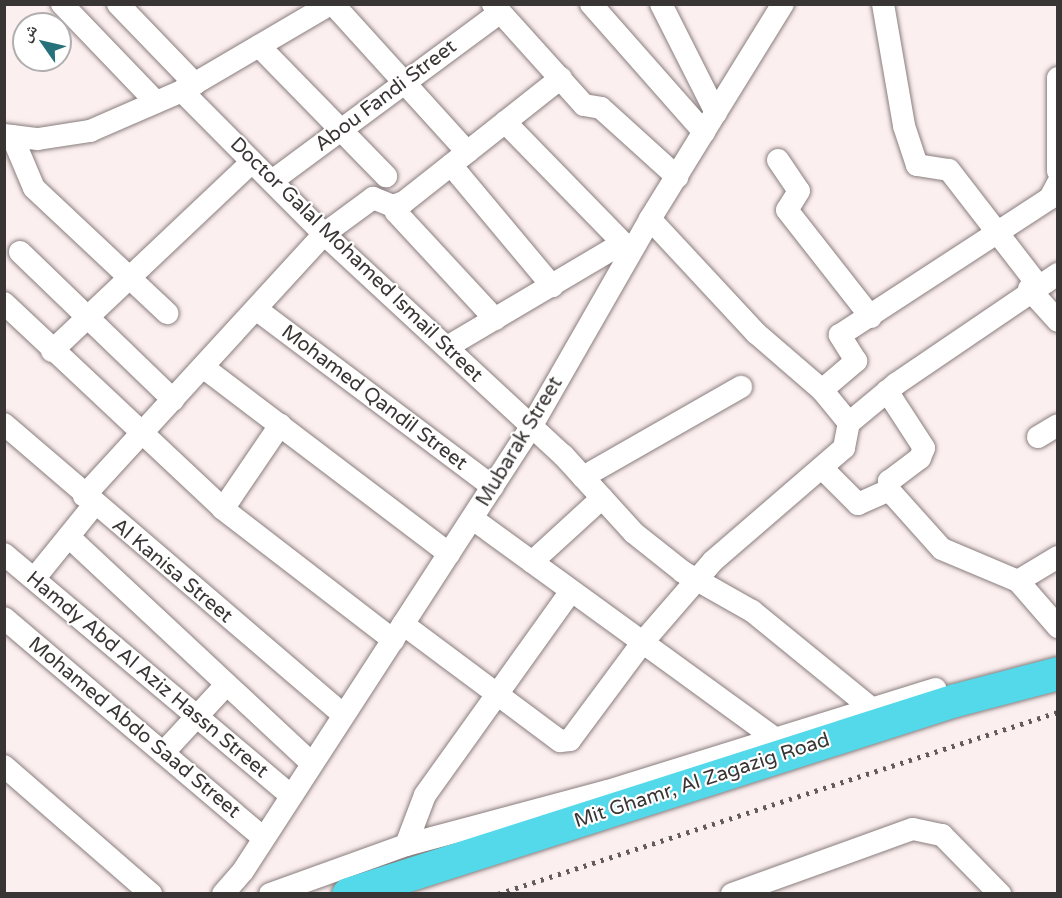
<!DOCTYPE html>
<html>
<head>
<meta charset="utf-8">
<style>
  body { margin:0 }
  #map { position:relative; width:1062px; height:898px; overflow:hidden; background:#fcefef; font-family:"Varela Round","Noto Naskh Arabic",sans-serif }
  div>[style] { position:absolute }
  .roads { filter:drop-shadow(0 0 2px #897d7d) drop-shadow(0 0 2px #897d7d) }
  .minor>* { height:22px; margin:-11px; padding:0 11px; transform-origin:11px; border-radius:11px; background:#fff }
  .highway>* { height:33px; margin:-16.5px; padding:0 16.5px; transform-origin:16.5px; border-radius:16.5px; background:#53d9e9 }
  .rail>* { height:4.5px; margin-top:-2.25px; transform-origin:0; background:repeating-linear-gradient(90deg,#635c5c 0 3px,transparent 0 9px) }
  span { translate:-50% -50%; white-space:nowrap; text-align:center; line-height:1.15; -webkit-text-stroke:4.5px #fff; paint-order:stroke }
  .street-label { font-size:20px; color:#3a3535 }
  .frame { position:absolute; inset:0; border:6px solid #3a3535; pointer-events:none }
  .north { position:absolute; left:12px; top:12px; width:60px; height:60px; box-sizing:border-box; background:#fff; border:2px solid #b0aeae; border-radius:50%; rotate:304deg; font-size:16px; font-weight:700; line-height:24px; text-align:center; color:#3a3535 }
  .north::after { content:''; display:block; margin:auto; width:21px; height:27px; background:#27717a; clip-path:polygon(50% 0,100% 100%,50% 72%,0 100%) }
</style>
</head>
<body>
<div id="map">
  <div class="roads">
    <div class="minor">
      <div style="left:62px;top:4px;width:136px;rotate:46.2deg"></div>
      <div style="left:118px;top:4px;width:111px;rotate:46.1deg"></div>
      <div style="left:333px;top:4px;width:200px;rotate:47.8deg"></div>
      <div style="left:493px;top:4px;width:136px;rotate:48deg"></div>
      <div style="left:584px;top:105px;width:17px;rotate:10deg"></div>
      <div style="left:601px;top:108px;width:103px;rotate:42.2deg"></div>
      <div style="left:591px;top:4px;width:171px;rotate:48.6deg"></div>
      <div style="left:661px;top:4px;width:122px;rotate:63.2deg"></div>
      <div style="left:883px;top:4px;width:124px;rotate:80.2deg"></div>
      <div style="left:904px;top:126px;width:41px;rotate:71.6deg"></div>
      <div style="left:917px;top:165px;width:32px;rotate:9deg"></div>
      <div style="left:949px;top:170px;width:144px;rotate:52.3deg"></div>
      <div style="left:259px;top:46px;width:182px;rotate:45.7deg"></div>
      <div style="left:1058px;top:78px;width:93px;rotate:90deg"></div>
      <div style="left:182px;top:91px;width:202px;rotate:45.2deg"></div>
      <div style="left:324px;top:234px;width:326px;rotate:42.8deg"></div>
      <div style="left:563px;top:455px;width:105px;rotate:47.7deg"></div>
      <div style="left:634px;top:533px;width:63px;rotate:38.5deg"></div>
      <div style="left:683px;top:572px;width:79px;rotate:29.5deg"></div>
      <div style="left:752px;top:611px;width:154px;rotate:39.2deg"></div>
      <div style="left:505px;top:122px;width:180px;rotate:45.7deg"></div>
      <div style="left:4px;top:135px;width:34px;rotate:7deg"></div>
      <div style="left:38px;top:139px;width:53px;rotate:-8.7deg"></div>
      <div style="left:90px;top:131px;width:100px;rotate:-23.5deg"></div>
      <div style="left:182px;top:91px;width:172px;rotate:-30.4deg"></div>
      <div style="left:12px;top:136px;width:56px;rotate:67.1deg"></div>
      <div style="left:34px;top:188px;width:183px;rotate:43.2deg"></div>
      <div style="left:778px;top:160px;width:37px;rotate:56deg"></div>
      <div style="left:799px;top:191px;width:22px;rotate:122deg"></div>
      <div style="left:787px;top:210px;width:136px;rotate:51.9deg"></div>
      <div style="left:451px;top:165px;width:158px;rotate:50.1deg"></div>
      <div style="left:272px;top:181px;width:284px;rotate:-36.5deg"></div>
      <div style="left:397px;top:206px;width:6px;rotate:99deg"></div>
      <div style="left:396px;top:212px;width:146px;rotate:47.2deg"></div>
      <div style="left:650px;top:219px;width:156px;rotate:47.1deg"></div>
      <div style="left:756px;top:333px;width:87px;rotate:40.8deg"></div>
      <div style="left:822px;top:390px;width:43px;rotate:50.7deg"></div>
      <div style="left:20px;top:252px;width:213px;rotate:44deg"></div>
      <div style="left:1029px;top:289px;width:43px;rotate:47.8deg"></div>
      <div style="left:4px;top:303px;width:301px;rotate:43.2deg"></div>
      <div style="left:223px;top:509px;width:215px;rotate:37.6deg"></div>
      <div style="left:256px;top:309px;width:296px;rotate:36.9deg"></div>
      <div style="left:447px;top:347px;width:204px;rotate:-30.6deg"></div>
      <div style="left:52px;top:351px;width:275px;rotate:-43.4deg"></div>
      <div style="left:203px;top:367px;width:309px;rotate:37.2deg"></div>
      <div style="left:822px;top:390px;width:45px;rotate:-40.5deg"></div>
      <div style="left:856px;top:361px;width:31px;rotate:-122deg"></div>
      <div style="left:840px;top:335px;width:251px;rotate:-33.1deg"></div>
      <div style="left:1050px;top:198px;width:17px;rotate:-62deg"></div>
      <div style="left:887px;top:391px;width:68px;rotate:57deg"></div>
      <div style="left:924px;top:448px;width:11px;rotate:112deg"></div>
      <div style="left:920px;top:458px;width:39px;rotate:143deg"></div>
      <div style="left:889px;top:481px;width:9px;rotate:90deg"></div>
      <div style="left:889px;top:490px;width:79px;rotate:48.1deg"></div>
      <div style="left:942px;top:549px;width:82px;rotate:22.8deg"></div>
      <div style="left:1018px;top:581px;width:61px;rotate:49deg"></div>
      <div style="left:4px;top:424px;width:447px;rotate:40.6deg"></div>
      <div style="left:1038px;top:437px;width:23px;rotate:-31deg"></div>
      <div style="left:822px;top:468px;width:51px;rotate:45deg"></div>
      <div style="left:858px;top:504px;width:34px;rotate:-24deg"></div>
      <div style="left:583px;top:477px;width:182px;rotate:-29.7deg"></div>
      <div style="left:84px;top:496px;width:355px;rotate:-47.5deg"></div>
      <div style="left:324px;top:234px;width:61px;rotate:-36.3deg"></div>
      <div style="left:373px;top:198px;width:22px;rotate:22deg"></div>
      <div style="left:393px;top:206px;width:12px;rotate:-20deg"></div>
      <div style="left:404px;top:202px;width:200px;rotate:-38.3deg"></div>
      <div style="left:223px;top:509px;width:102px;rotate:-55.8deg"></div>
      <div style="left:473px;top:519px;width:374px;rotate:36deg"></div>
      <div style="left:69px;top:537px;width:331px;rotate:43deg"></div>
      <div style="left:4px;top:554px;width:374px;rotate:40.1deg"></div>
      <div style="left:532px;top:562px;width:95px;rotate:-42.4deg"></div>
      <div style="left:34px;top:579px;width:95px;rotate:-51deg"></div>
      <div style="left:1018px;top:581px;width:47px;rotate:-31deg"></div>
      <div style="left:4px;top:618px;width:340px;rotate:40.3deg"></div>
      <div style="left:403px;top:624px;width:196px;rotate:36.7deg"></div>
      <div style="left:560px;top:741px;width:10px;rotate:-6deg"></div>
      <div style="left:570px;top:740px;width:121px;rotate:-53.4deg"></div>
      <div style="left:642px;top:643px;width:108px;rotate:-49.1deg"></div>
      <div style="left:713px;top:561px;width:173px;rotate:-40.8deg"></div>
      <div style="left:844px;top:448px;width:25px;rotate:-79deg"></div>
      <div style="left:849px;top:423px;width:61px;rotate:-39.7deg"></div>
      <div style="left:896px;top:384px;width:196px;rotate:-34.2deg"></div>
      <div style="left:163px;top:753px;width:91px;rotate:-47.2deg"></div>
      <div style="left:4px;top:766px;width:195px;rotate:41deg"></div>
      <div style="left:406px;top:845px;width:53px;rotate:-69.2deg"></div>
      <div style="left:425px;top:795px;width:251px;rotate:-54.4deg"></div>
      <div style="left:223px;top:894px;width:30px;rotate:-49deg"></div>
      <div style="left:243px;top:871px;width:529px;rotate:-57.03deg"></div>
      <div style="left:531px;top:427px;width:240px;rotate:-60.2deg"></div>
      <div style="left:650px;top:219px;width:253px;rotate:-58.3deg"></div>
      <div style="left:270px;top:894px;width:145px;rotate:-19.8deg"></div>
      <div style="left:406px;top:845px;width:209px;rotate:-15deg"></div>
      <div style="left:608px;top:791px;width:343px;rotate:-17.3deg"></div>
      <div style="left:732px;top:894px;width:192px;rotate:-19.8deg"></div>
      <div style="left:913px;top:829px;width:30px;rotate:12deg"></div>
      <div style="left:942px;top:835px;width:83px;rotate:45.5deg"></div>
    </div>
    <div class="highway">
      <div style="left:348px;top:894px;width:637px;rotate:-17.72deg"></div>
      <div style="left:955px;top:700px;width:106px;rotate:-14.7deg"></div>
    </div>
  </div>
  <div class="rail">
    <div style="left:498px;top:894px;width:589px;rotate:-18deg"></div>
  </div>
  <div class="street-label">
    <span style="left:386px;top:96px;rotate:-37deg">Abou Fandi Street</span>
    <span style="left:356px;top:260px;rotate:44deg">Doctor Galal Mohamed Ismail Street</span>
    <span style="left:374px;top:398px;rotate:37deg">Mohamed Qandil Street</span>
    <span style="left:520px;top:442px;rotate:-59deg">Mubarak Street</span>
    <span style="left:172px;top:571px;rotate:40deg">Al Kanisa Street</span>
    <span style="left:147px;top:675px;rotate:40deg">Hamdy Abd Al Aziz Hassn Street</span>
    <span style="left:134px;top:728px;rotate:40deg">Mohamed Abdo Saad Street</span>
    <span style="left:702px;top:781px;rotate:-18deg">Mit Ghamr, Al Zagazig Road</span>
  </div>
  <div class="frame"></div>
  <div class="north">ش</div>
</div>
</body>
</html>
